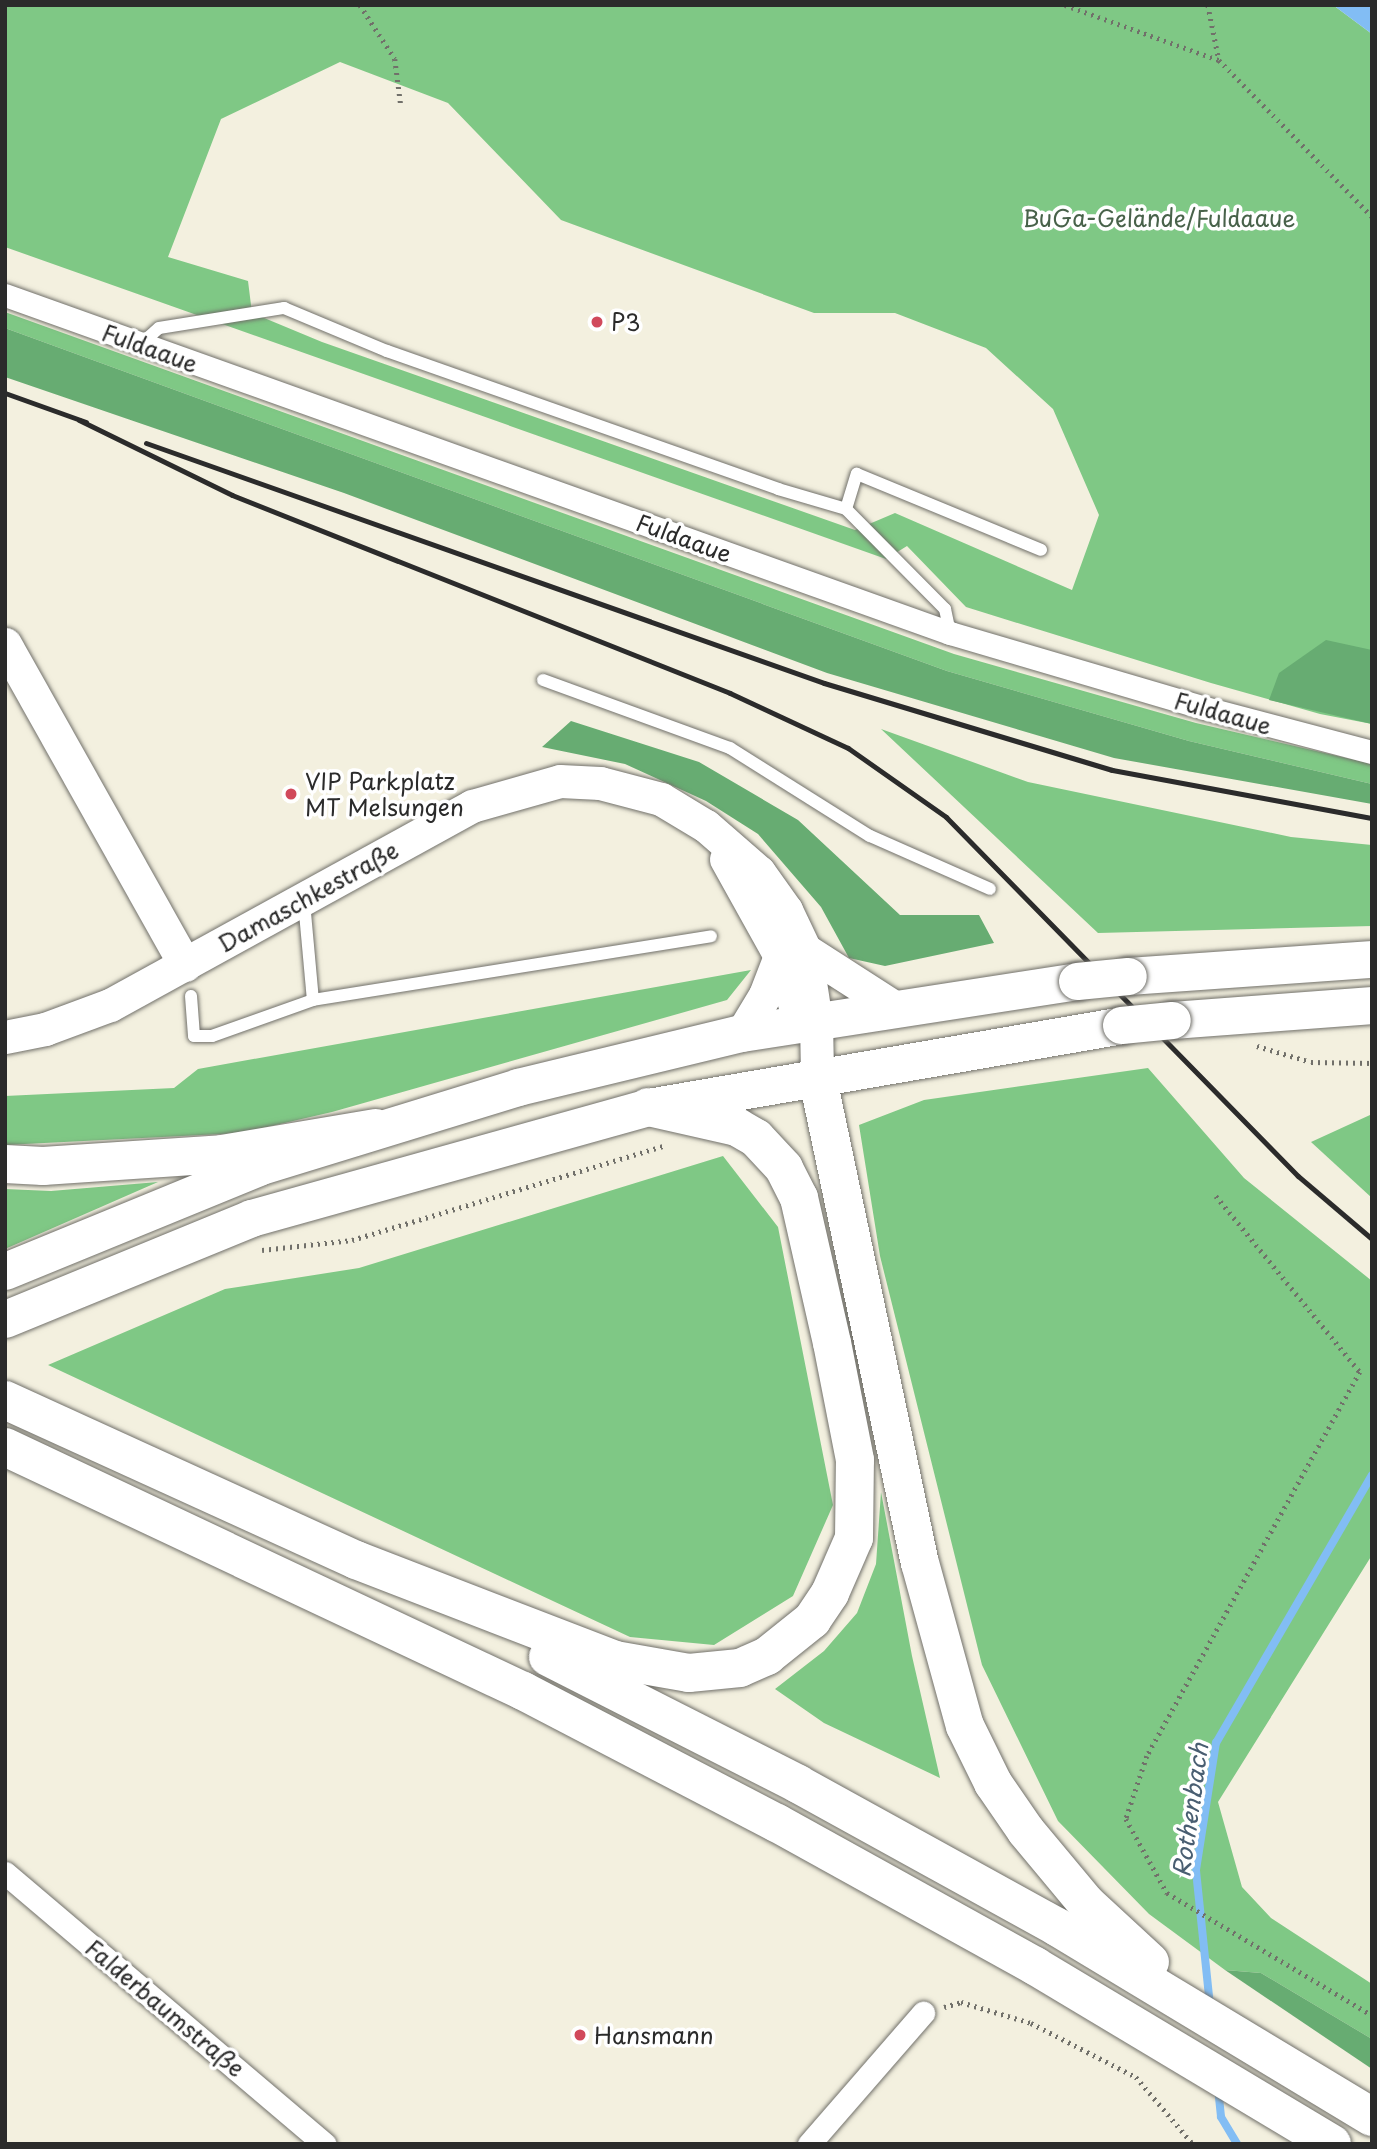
<!DOCTYPE html>
<html>
<head>
<meta charset="utf-8">
<style>
  body { margin:0 }
  #map { position:relative; width:1377px; height:2149px; overflow:hidden; background:#f3f0df; font-family:"Playpen Sans",sans-serif }
  div>[style] { position:absolute }
  .green>* { inset:0; background:#7fc885 }
  .forest>* { inset:0; background:#67ac72 }
  .water>* { inset:0; background:#82bdf4 }
  .stream>* { height:8px; margin:-4px; padding:0 4px; transform-origin:4px; border-radius:4px; background:#82bdf4 }
  .path>* { height:4.5px; margin-top:-2.25px; transform-origin:0; background:repeating-linear-gradient(90deg,#71706a 0 2px,transparent 0 7px) }
  .roads { filter:drop-shadow(0 0 2px #71706a) drop-shadow(0 0 2px #71706a) }
  .lane>* { height:12px; margin:-6px; padding:0 6px; transform-origin:6px; border-radius:6px; background:#fff }
  .street>* { height:23px; margin:-11.5px; padding:0 11.5px; transform-origin:11.5px; border-radius:11.5px; background:#fff }
  .secondary>* { height:33px; margin:-16.5px; padding:0 16.5px; transform-origin:16.5px; border-radius:16.5px; background:#fff }
  .primary>* { height:37px; margin:-18.5px; padding:0 18.5px; transform-origin:18.5px; border-radius:18.5px; background:#fff }
  .highway>* { height:38px; margin:-19px; padding:0 19px; transform-origin:19px; border-radius:19px; background:#fff }
  .rail>* { height:5px; margin:-2.5px; padding:0 2.5px; transform-origin:2.5px; border-radius:2.5px; background:#2b2b2b }
  .bridges { filter:drop-shadow(0 0 2px #71706a) drop-shadow(0 0 2px #71706a) }
  .primary-bridge>* { height:37px; margin:-18.5px; padding:0 18.5px; transform-origin:18.5px; border-radius:18.5px; background:#fff }
  .dots>* { width:19px; height:19px; translate:-50% -50%; box-sizing:border-box; border:4px solid #fff; border-radius:50% }
  span { translate:-50% -50%; white-space:nowrap; text-align:center; line-height:1.15; -webkit-text-stroke:7px #fff; paint-order:stroke }
  .park-label { font-size:23px; color:#48624a }
  .poi-label { font-size:23px; color:#2b2b2b }
  .left { translate:0 -50%; text-align:left }
  .street-label { font-size:23px; color:#2b2b2b }
  .water-label { font-size:24px; color:#495e71; font-style:italic }
  .frame { position:absolute; inset:0; border:7px solid #2b2b2b; pointer-events:none }
</style>
</head>
<body>
<div id="map">
  <div class="green">
    <div style="clip-path:polygon(evenodd,5px 5px,1333px 5px,1372px 34px,1372px 724px,1320px 714px,1211px 683px,966px 607px,907px 546px,886px 559px,5px 247px,5px 5px,340px 62px,448px 103px,561px 220px,814px 313px,895px 313px,986px 348px,1053px 409px,1099px 515px,1072px 590px,895px 513px,855px 530px,322px 342px,252px 313px,248px 281px,168px 257px,221px 119px,340px 62px)"></div>
    <div style="clip-path:polygon(5px 312px,954px 654px,1196px 723px,1372px 764px,1372px 784px,1189px 741px,947px 671px,5px 328px)"></div>
    <div style="clip-path:polygon(881px 729px,1028px 782px,1291px 837px,1372px 845px,1372px 926px,1098px 933px)"></div>
    <div style="clip-path:polygon(751px 970px,727px 1000px,332px 1112px,241px 1133px,5px 1145px,5px 1096px,174px 1088px,198px 1069px)"></div>
    <div style="clip-path:polygon(1148px 1068px,1244px 1178px,1372px 1281px,1372px 1555px,1218px 1802px,1242px 1887px,1271px 1918px,1372px 1984px,1372px 2039px,1261px 1973px,1225px 1970px,1149px 1914px,1058px 1821px,982px 1665px,880px 1256px,859px 1125px,924px 1100px)"></div>
    <div style="clip-path:polygon(1370px 1115px,1372px 1116px,1372px 1198px,1311px 1142px)"></div>
    <div style="clip-path:polygon(723px 1156px,778px 1227px,833px 1505px,793px 1596px,714px 1645px,630px 1637px,48px 1365px,225px 1289px,359px 1268px)"></div>
    <div style="clip-path:polygon(158px 1182px,5px 1249px,5px 1189px,51px 1191px)"></div>
    <div style="clip-path:polygon(881px 1492px,912px 1656px,940px 1778px,824px 1723px,775px 1689px,824px 1651px,857px 1613px,876px 1564px)"></div>
  </div>
  <div class="forest">
    <div style="clip-path:polygon(5px 328px,947px 671px,1189px 741px,1372px 784px,1372px 804px,1114px 758px,827px 673px,344px 493px,5px 377px)"></div>
    <div style="clip-path:polygon(1326px 640px,1372px 650px,1372px 724px,1269px 700px,1279px 673px)"></div>
    <div style="clip-path:polygon(571px 721px,699px 762px,798px 820px,900px 915px,979px 915px,994px 943px,885px 966px,849px 958px,821px 907px,758px 834px,706px 801px,625px 764px,542px 747px)"></div>
    <div style="clip-path:polygon(1225px 1970px,1261px 1973px,1372px 2039px,1372px 2069px)"></div>
  </div>
  <div class="water">
    <div style="clip-path:polygon(1333px 5px,1372px 5px,1372px 34px)"></div>
  </div>
  <div class="stream">
    <div style="left:1210px;top:2006px;width:137px;rotate:-95.9deg"></div>
    <div style="left:1196px;top:1870px;width:129px;rotate:-81.1deg"></div>
    <div style="left:1216px;top:1743px;width:310px;rotate:-59.8deg"></div>
    <div style="left:1218px;top:2088px;width:29px;rotate:84deg"></div>
    <div style="left:1221px;top:2117px;width:31px;rotate:59deg"></div>
  </div>
  <div class="path">
    <div style="left:360px;top:5px;width:64px;rotate:57.1deg"></div>
    <div style="left:395px;top:59px;width:47px;rotate:82.7deg"></div>
    <div style="left:1065px;top:5px;width:164px;rotate:19.7deg"></div>
    <div style="left:1219px;top:60px;width:219px;rotate:45.6deg"></div>
    <div style="left:1208px;top:5px;width:56px;rotate:78.7deg"></div>
    <div style="left:1257px;top:1046px;width:56px;rotate:16.5deg"></div>
    <div style="left:1311px;top:1062px;width:61px;rotate:0.9deg"></div>
    <div style="left:1216px;top:1196px;width:227px;rotate:50.7deg"></div>
    <div style="left:1360px;top:1372px;width:439px;rotate:119deg"></div>
    <div style="left:1147px;top:1756px;width:66px;rotate:108.4deg"></div>
    <div style="left:1126px;top:1819px;width:85px;rotate:61deg"></div>
    <div style="left:1167px;top:1893px;width:239px;rotate:30.8deg"></div>
    <div style="left:262px;top:1250px;width:91px;rotate:-6.3deg"></div>
    <div style="left:352px;top:1240px;width:328px;rotate:-16.8deg"></div>
    <div style="left:944px;top:2007px;width:18px;rotate:-16deg"></div>
    <div style="left:961px;top:2002px;width:73px;rotate:16.7deg"></div>
    <div style="left:1031px;top:2023px;width:118px;rotate:27.2deg"></div>
    <div style="left:1136px;top:2077px;width:88px;rotate:49.6deg"></div>
  </div>
  <div class="roads">
    <div class="lane">
      <div style="left:140px;top:345px;width:25px;rotate:-42deg"></div>
      <div style="left:159px;top:328px;width:127px;rotate:-9.1deg"></div>
      <div style="left:284px;top:308px;width:112px;rotate:22.7deg"></div>
      <div style="left:387px;top:351px;width:415px;rotate:19.4deg"></div>
      <div style="left:778px;top:489px;width:71px;rotate:16.4deg"></div>
      <div style="left:846px;top:509px;width:37px;rotate:-73deg"></div>
      <div style="left:857px;top:474px;width:199px;rotate:22.4deg"></div>
      <div style="left:846px;top:509px;width:141px;rotate:45.3deg"></div>
      <div style="left:945px;top:609px;width:25px;rotate:78deg"></div>
      <div style="left:543px;top:680px;width:199px;rotate:20deg"></div>
      <div style="left:730px;top:748px;width:165px;rotate:32.2deg"></div>
      <div style="left:870px;top:836px;width:131px;rotate:23.8deg"></div>
      <div style="left:304px;top:902px;width:98px;rotate:84.8deg"></div>
      <div style="left:191px;top:996px;width:40px;rotate:85.7deg"></div>
      <div style="left:194px;top:1036px;width:18px"></div>
      <div style="left:212px;top:1036px;width:107px;rotate:-19.6deg"></div>
      <div style="left:313px;top:1000px;width:403px;rotate:-9.1deg"></div>
    </div>
    <div class="street">
      <div style="left:5px;top:295px;width:1004px;rotate:19.68deg"></div>
      <div style="left:950px;top:633px;width:266px;rotate:16.4deg"></div>
      <div style="left:1205px;top:708px;width:173px;rotate:14.8deg"></div>
      <div style="left:5px;top:1873px;width:419px;rotate:40.3deg"></div>
      <div style="left:809px;top:2144px;width:174px;rotate:-49deg"></div>
    </div>
    <div class="secondary">
      <div style="left:5px;top:644px;width:368px;rotate:60.7deg"></div>
      <div style="left:726px;top:859px;width:111px;rotate:60.9deg"></div>
      <div style="left:780px;top:956px;width:70px;rotate:73.4deg"></div>
      <div style="left:805px;top:950px;width:109px;rotate:32.7deg"></div>
      <div style="left:742px;top:1033px;width:44px;rotate:-58.8deg"></div>
      <div style="left:765px;top:995px;width:42px;rotate:-69deg"></div>
      <div style="left:5px;top:1037px;width:41px;rotate:-11.3deg"></div>
      <div style="left:45px;top:1029px;width:69px;rotate:-20.3deg"></div>
      <div style="left:110px;top:1005px;width:413px;rotate:-28.8deg"></div>
      <div style="left:472px;top:806px;width:91px;rotate:-15.9deg"></div>
      <div style="left:560px;top:781px;width:40px;rotate:2.9deg"></div>
      <div style="left:600px;top:783px;width:63px;rotate:14.7deg"></div>
      <div style="left:661px;top:799px;width:52px;rotate:31deg"></div>
      <div style="left:706px;top:826px;width:70px;rotate:41deg"></div>
      <div style="left:759px;top:872px;width:47px;rotate:54.6deg"></div>
      <div style="left:786px;top:910px;width:44px;rotate:64.6deg"></div>
      <div style="left:805px;top:950px;width:72px;rotate:81.2deg"></div>
      <div style="left:816px;top:1021px;width:54px;rotate:88.9deg"></div>
    </div>
    <div class="primary">
      <div style="left:1128px;top:976px;width:245px;rotate:-4deg"></div>
      <div style="left:1172px;top:1020px;width:201px;rotate:-4.3deg"></div>
      <div style="left:5px;top:1271px;width:274px;rotate:-22.3deg"></div>
      <div style="left:258px;top:1167px;width:272px;rotate:-17.1deg"></div>
      <div style="left:518px;top:1087px;width:230px;rotate:-13.6deg"></div>
      <div style="left:742px;top:1033px;width:339px;rotate:-8.8deg"></div>
      <div style="left:5px;top:1319px;width:266px;rotate:-22.3deg"></div>
      <div style="left:251px;top:1218px;width:412px;rotate:-15.6deg"></div>
      <div style="left:648px;top:1107px;width:480px;rotate:-9.8deg"></div>
    </div>
    <div class="highway">
      <div style="left:817px;top:1075px;width:499px;rotate:78.1deg"></div>
      <div style="left:920px;top:1563px;width:169px;rotate:74.6deg"></div>
      <div style="left:965px;top:1726px;width:64px;rotate:63.8deg"></div>
      <div style="left:993px;top:1783px;width:58px;rotate:55.5deg"></div>
      <div style="left:1026px;top:1831px;width:94px;rotate:50.2deg"></div>
      <div style="left:1086px;top:1903px;width:87px;rotate:42.7deg"></div>
      <div style="left:5px;top:1164px;width:38px;rotate:3deg"></div>
      <div style="left:43px;top:1166px;width:179px;rotate:-3.8deg"></div>
      <div style="left:222px;top:1154px;width:156px;rotate:-9.6deg"></div>
      <div style="left:5px;top:1400px;width:386px;rotate:24.5deg"></div>
      <div style="left:356px;top:1560px;width:278px;rotate:21.1deg"></div>
      <div style="left:615px;top:1660px;width:75px;rotate:10deg"></div>
      <div style="left:689px;top:1673px;width:51px;rotate:-5.6deg"></div>
      <div style="left:740px;top:1668px;width:30px;rotate:-24deg"></div>
      <div style="left:767px;top:1656px;width:58px;rotate:-38.7deg"></div>
      <div style="left:812px;top:1620px;width:32px;rotate:-56deg"></div>
      <div style="left:830px;top:1593px;width:60px;rotate:-66.4deg"></div>
      <div style="left:854px;top:1538px;width:78px;rotate:-89.3deg"></div>
      <div style="left:855px;top:1460px;width:119px;rotate:-101.1deg"></div>
      <div style="left:832px;top:1343px;width:149px;rotate:-102.8deg"></div>
      <div style="left:799px;top:1198px;width:34px;rotate:-117deg"></div>
      <div style="left:784px;top:1168px;width:41px;rotate:-133deg"></div>
      <div style="left:756px;top:1138px;width:22px;rotate:-150deg"></div>
      <div style="left:737px;top:1127px;width:91px;rotate:-167.3deg"></div>
      <div style="left:5px;top:1447px;width:573px;rotate:25.22deg"></div>
      <div style="left:523px;top:1691px;width:286px;rotate:27.5deg"></div>
      <div style="left:777px;top:1823px;width:295px;rotate:29deg"></div>
      <div style="left:1035px;top:1966px;width:346px;rotate:30.9deg"></div>
      <div style="left:548px;top:1657px;width:280px;rotate:26.9deg"></div>
      <div style="left:798px;top:1784px;width:296px;rotate:28.9deg"></div>
      <div style="left:1057px;top:1927px;width:368px;rotate:31.1deg"></div>
    </div>
  </div>
  <div class="rail">
    <div style="left:5px;top:393px;width:86px;rotate:19.7deg"></div>
    <div style="left:79px;top:420px;width:170px;rotate:26.1deg"></div>
    <div style="left:232px;top:495px;width:536px;rotate:21.68deg"></div>
    <div style="left:730px;top:693px;width:130px;rotate:25deg"></div>
    <div style="left:848px;top:748px;width:120px;rotate:35.1deg"></div>
    <div style="left:946px;top:817px;width:503px;rotate:45.56deg"></div>
    <div style="left:1298px;top:1176px;width:97px;rotate:40.4deg"></div>
    <div style="left:146px;top:443px;width:719px;rotate:19.49deg"></div>
    <div style="left:824px;top:683px;width:301px;rotate:16.8deg"></div>
    <div style="left:1112px;top:770px;width:264px;rotate:10.5deg"></div>
  </div>
  <div class="bridges">
    <div class="primary-bridge">
      <div style="left:1077px;top:981px;width:51px;rotate:-5.6deg"></div>
      <div style="left:1121px;top:1025px;width:51px;rotate:-5.6deg"></div>
    </div>
  </div>
  <div class="dots">
    <div style="left:597px;top:322px;background:#d1495b"></div>
    <div style="left:291px;top:794px;background:#d1495b"></div>
    <div style="left:580px;top:2035px;background:#d1495b"></div>
  </div>
  <div class="park-label">
    <span style="left:1159px;top:218px">BuGa-Gelände/Fuldaaue</span>
  </div>
  <div class="poi-label">
    <span class="left" style="left:611px;top:322px">P3</span>
    <span class="left" style="left:305px;top:794px">VIP Parkplatz<br>MT Melsungen</span>
    <span class="left" style="left:594px;top:2035px">Hansmann</span>
  </div>
  <div class="street-label">
    <span style="left:150px;top:348px;rotate:20deg">Fuldaaue</span>
    <span style="left:684px;top:538px;rotate:20deg">Fuldaaue</span>
    <span style="left:1223px;top:713px;rotate:16deg">Fuldaaue</span>
    <span style="left:308px;top:897px;rotate:-29deg">Damaschkestraße</span>
    <span style="left:165px;top:2008px;rotate:40deg">Falderbaumstraße</span>
  </div>
  <div class="water-label">
    <span style="left:1190px;top:1810px;rotate:-82deg">Rothenbach</span>
  </div>
  <div class="frame"></div>
</div>
</body>
</html>
